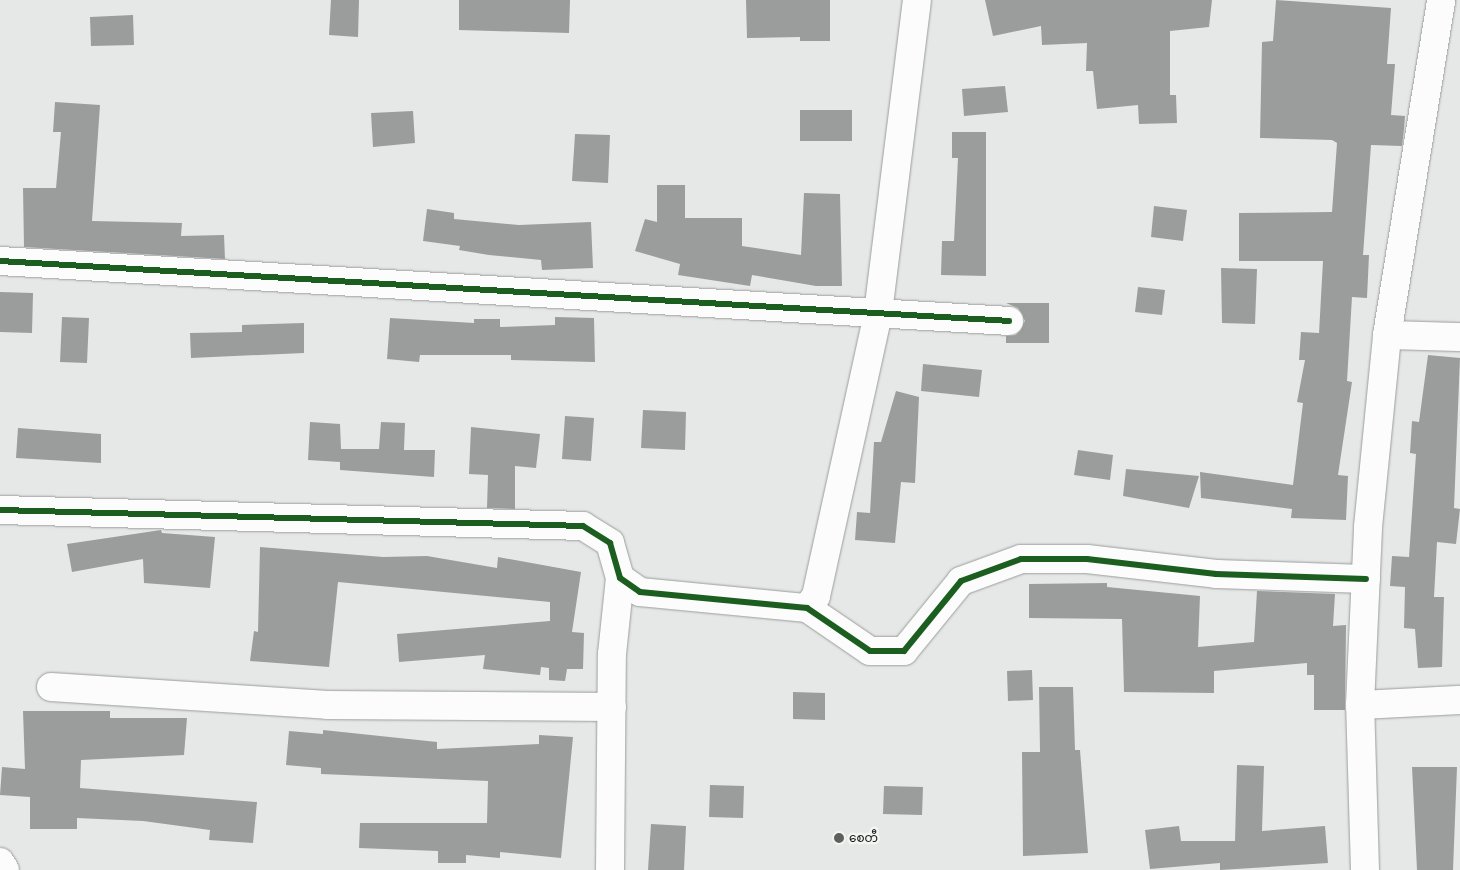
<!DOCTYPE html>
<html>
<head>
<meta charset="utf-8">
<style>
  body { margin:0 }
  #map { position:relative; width:1460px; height:870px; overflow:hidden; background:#e5e8e6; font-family:"Golos Text","Noto Sans Myanmar",sans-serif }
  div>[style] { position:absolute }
  .building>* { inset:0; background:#9b9d9c }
  .roads { filter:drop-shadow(0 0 1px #9b9d9b) drop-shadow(0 0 1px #9b9d9b) }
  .minor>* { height:28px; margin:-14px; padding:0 14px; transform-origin:14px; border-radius:14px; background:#fbfcfb }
  .cycleway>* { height:6px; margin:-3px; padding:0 3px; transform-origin:3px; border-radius:3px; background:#1b5e20 }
  .dots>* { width:14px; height:14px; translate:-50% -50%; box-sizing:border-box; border:2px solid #f2f6f3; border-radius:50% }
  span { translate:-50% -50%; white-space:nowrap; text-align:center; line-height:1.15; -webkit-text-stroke:5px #f2f6f3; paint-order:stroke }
  .poi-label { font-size:12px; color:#151715 }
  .left { translate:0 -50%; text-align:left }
</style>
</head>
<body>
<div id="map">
  <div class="building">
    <div style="clip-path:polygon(331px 0,359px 0,358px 37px,329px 35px)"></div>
    <div style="clip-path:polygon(459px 0,570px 0,569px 33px,459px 30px)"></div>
    <div style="clip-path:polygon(746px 0,830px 0,830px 41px,800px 41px,800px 37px,747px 38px)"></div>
    <div style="clip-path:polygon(985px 0,1212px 0,1209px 27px,1170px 31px,1170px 95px,1176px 95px,1177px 123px,1139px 124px,1138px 105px,1097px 109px,1093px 71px,1086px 71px,1087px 43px,1042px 45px,1041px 26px,993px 36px)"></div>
    <div style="clip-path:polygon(1276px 0,1391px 8px,1387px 64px,1395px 64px,1391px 115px,1405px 116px,1404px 129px,1402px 146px,1371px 145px,1363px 255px,1369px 255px,1367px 298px,1352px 297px,1347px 381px,1352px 382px,1338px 475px,1348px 476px,1346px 520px,1291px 518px,1292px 509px,1201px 498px,1200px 472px,1293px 485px,1303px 403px,1297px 402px,1305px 360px,1299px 360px,1301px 332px,1319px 333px,1323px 261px,1239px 261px,1239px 213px,1332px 212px,1337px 143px,1332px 140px,1260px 138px,1262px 42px,1273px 41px)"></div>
    <div style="clip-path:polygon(133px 15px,134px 45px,91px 46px,90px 17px)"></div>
    <div style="clip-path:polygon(1005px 86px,1008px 112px,964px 116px,962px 89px)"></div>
    <div style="clip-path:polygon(55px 102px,100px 105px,92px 221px,182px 223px,181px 236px,224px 235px,225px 259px,24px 247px,23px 188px,56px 188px,61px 132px,53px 132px)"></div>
    <div style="clip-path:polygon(800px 110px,852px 110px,852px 141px,800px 141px)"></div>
    <div style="clip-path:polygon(413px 111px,415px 143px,373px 147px,371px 113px)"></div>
    <div style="clip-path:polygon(952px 132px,986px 132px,986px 276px,941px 275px,942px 241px,954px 241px,958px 158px,952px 158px)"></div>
    <div style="clip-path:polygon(575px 134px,610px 135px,608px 183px,572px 181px)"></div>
    <div style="clip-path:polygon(657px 185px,685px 185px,685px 218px,742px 218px,742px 246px,801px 255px,804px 193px,840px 194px,842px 286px,816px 286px,752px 275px,750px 286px,678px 275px,680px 264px,635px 251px,645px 219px,657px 222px)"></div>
    <div style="clip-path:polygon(1154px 206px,1187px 210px,1183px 241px,1151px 237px)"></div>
    <div style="clip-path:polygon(427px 209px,454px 213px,454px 219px,519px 225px,591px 222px,593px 268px,542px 270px,541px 260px,489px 255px,459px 250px,460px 246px,423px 241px)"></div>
    <div style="clip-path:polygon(1221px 268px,1257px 269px,1255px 324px,1222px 323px)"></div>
    <div style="clip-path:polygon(1138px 287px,1165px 290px,1162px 315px,1135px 312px)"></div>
    <div style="clip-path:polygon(0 292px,33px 293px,32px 333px,0 332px)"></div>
    <div style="clip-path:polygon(1006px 303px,1049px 303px,1049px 343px,1006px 343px,1006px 336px,1016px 335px,1025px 321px,1018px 308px)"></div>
    <div style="clip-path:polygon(62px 317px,89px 318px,87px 363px,60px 362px)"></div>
    <div style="clip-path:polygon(555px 317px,594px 318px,595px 362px,511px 360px,511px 355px,420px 355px,419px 362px,387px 359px,390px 318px,474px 323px,474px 319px,500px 319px,500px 327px,555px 325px)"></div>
    <div style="clip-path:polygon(304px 323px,304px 353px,191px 358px,190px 333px,242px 332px,242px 325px)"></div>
    <div style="clip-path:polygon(1428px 355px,1460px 358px,1454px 508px,1460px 509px,1456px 544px,1437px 542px,1434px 597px,1444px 597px,1442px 667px,1418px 668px,1415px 629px,1404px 628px,1405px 587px,1390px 586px,1392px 556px,1409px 557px,1416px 454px,1410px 453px,1412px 421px,1419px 422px)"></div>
    <div style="clip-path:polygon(923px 364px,982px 370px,979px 397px,921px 391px)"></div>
    <div style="clip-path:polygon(896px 391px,919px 397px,915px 483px,901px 482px,895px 543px,855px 540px,857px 512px,870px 513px,874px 442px,881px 442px)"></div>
    <div style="clip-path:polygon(643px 410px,686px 412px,685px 450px,641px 448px)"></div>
    <div style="clip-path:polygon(565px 416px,594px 418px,591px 461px,562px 459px)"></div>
    <div style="clip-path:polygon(310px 422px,340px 424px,341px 449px,379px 449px,381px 422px,405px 423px,404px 450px,435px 450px,434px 477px,340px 470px,340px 462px,308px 460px)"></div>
    <div style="clip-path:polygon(471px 427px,540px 434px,536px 468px,515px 466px,515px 509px,487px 508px,488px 475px,469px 474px)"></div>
    <div style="clip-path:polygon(18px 428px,101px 434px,101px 463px,16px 458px)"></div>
    <div style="clip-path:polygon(1078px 450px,1113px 455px,1110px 480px,1074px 475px)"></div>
    <div style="clip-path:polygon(1126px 469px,1199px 476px,1189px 508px,1123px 496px)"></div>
    <div style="clip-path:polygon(161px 530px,162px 533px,215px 537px,210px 588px,144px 583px,143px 559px,72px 572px,67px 544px)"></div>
    <div style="clip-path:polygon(260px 547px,383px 557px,427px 556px,497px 568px,498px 557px,581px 572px,572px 632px,584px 633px,583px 669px,567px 669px,565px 681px,549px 680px,549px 668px,541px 667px,540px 675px,483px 669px,485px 655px,399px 662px,397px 634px,550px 621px,550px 602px,338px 582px,329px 667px,250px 661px,254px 631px,258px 632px)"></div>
    <div style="clip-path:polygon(1107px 583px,1107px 587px,1200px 596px,1198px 647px,1254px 642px,1257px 591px,1335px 594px,1333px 626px,1346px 625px,1345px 710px,1314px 710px,1314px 675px,1307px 675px,1307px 663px,1214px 671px,1214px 693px,1124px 692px,1122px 619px,1029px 618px,1029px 584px)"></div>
    <div style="clip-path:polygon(1032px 670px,1033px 700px,1008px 701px,1007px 671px)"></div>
    <div style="clip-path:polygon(1039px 687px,1073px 687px,1075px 750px,1080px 750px,1088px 853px,1023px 856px,1022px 752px,1040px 752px)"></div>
    <div style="clip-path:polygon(793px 692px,825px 693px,825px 720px,793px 719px)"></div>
    <div style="clip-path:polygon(23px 711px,110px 711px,110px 718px,187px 718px,184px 755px,81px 760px,80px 788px,257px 802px,253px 843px,209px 840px,210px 830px,143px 821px,77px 818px,77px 829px,30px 829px,30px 797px,0 795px,2px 767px,25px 769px)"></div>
    <div style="clip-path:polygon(323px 730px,437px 742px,437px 749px,539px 744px,539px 735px,573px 737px,561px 858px,500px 852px,500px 858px,466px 855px,466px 863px,438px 863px,438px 851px,359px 848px,360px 823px,487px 823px,488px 781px,321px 774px,321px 768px,286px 765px,289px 731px,323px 734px)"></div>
    <div style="clip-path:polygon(1237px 765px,1264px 766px,1262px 831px,1325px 826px,1328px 863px,1220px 870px,1220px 863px,1150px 869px,1145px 830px,1179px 826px,1181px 841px,1235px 841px)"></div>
    <div style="clip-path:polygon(1412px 767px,1457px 767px,1453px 870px,1417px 870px)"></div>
    <div style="clip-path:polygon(710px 785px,744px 786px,743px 818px,709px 817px)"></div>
    <div style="clip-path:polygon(884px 786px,923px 787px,922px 815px,883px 814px)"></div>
    <div style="clip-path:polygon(651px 824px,686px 826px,684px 870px,648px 870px)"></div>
  </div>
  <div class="roads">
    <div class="minor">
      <div style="left:0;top:261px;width:1011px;rotate:3.4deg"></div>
      <div style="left:1387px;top:335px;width:73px;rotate:1.6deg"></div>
      <div style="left:0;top:510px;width:583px;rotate:1.57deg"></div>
      <div style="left:583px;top:526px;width:32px;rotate:32deg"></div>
      <div style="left:610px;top:543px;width:36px;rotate:74deg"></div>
      <div style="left:620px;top:578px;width:24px;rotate:35deg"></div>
      <div style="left:640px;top:592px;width:168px;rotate:5.5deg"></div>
      <div style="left:807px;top:608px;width:76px;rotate:34.3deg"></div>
      <div style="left:870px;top:651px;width:34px"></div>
      <div style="left:904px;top:651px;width:90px;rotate:-50.8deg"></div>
      <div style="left:961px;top:581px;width:64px;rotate:-20.1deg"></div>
      <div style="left:1021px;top:559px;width:66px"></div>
      <div style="left:1087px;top:559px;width:130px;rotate:6.6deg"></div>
      <div style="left:1216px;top:574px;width:150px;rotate:1.9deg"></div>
      <div style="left:807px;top:608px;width:15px;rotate:-53deg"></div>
      <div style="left:816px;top:596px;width:290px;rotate:-77.6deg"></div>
      <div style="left:878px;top:313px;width:315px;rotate:-82.9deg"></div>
      <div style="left:51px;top:687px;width:277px;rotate:3.7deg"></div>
      <div style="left:327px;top:705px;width:285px;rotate:0.4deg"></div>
      <div style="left:1360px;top:705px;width:100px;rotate:-2.9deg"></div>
      <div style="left:0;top:862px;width:9px;rotate:58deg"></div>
      <div style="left:610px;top:870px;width:216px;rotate:-89.5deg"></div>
      <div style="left:612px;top:654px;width:76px;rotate:-84deg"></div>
      <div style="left:1365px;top:870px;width:165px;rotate:-91.7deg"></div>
      <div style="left:1360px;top:705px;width:178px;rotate:-87.4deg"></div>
      <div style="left:1368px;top:527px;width:193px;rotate:-84.3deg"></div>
      <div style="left:1387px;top:335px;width:339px;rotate:-80.8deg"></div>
    </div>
  </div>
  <div class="cycleway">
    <div style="left:0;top:261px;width:1011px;rotate:3.4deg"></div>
    <div style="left:0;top:510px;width:583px;rotate:1.57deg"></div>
    <div style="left:583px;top:526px;width:32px;rotate:32deg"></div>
    <div style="left:610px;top:543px;width:36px;rotate:74deg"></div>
    <div style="left:620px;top:578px;width:24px;rotate:35deg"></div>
    <div style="left:640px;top:592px;width:168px;rotate:5.5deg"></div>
    <div style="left:807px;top:608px;width:76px;rotate:34.3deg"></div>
    <div style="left:870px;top:651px;width:34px"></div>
    <div style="left:904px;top:651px;width:90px;rotate:-50.8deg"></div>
    <div style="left:961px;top:581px;width:64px;rotate:-20.1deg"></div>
    <div style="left:1021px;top:559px;width:66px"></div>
    <div style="left:1087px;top:559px;width:130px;rotate:6.6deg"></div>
    <div style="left:1216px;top:574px;width:150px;rotate:1.9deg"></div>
  </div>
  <div class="dots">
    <div style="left:839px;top:838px;background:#5e605e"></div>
  </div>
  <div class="poi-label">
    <span class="left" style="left:849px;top:838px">စေတီ</span>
  </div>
</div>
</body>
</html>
